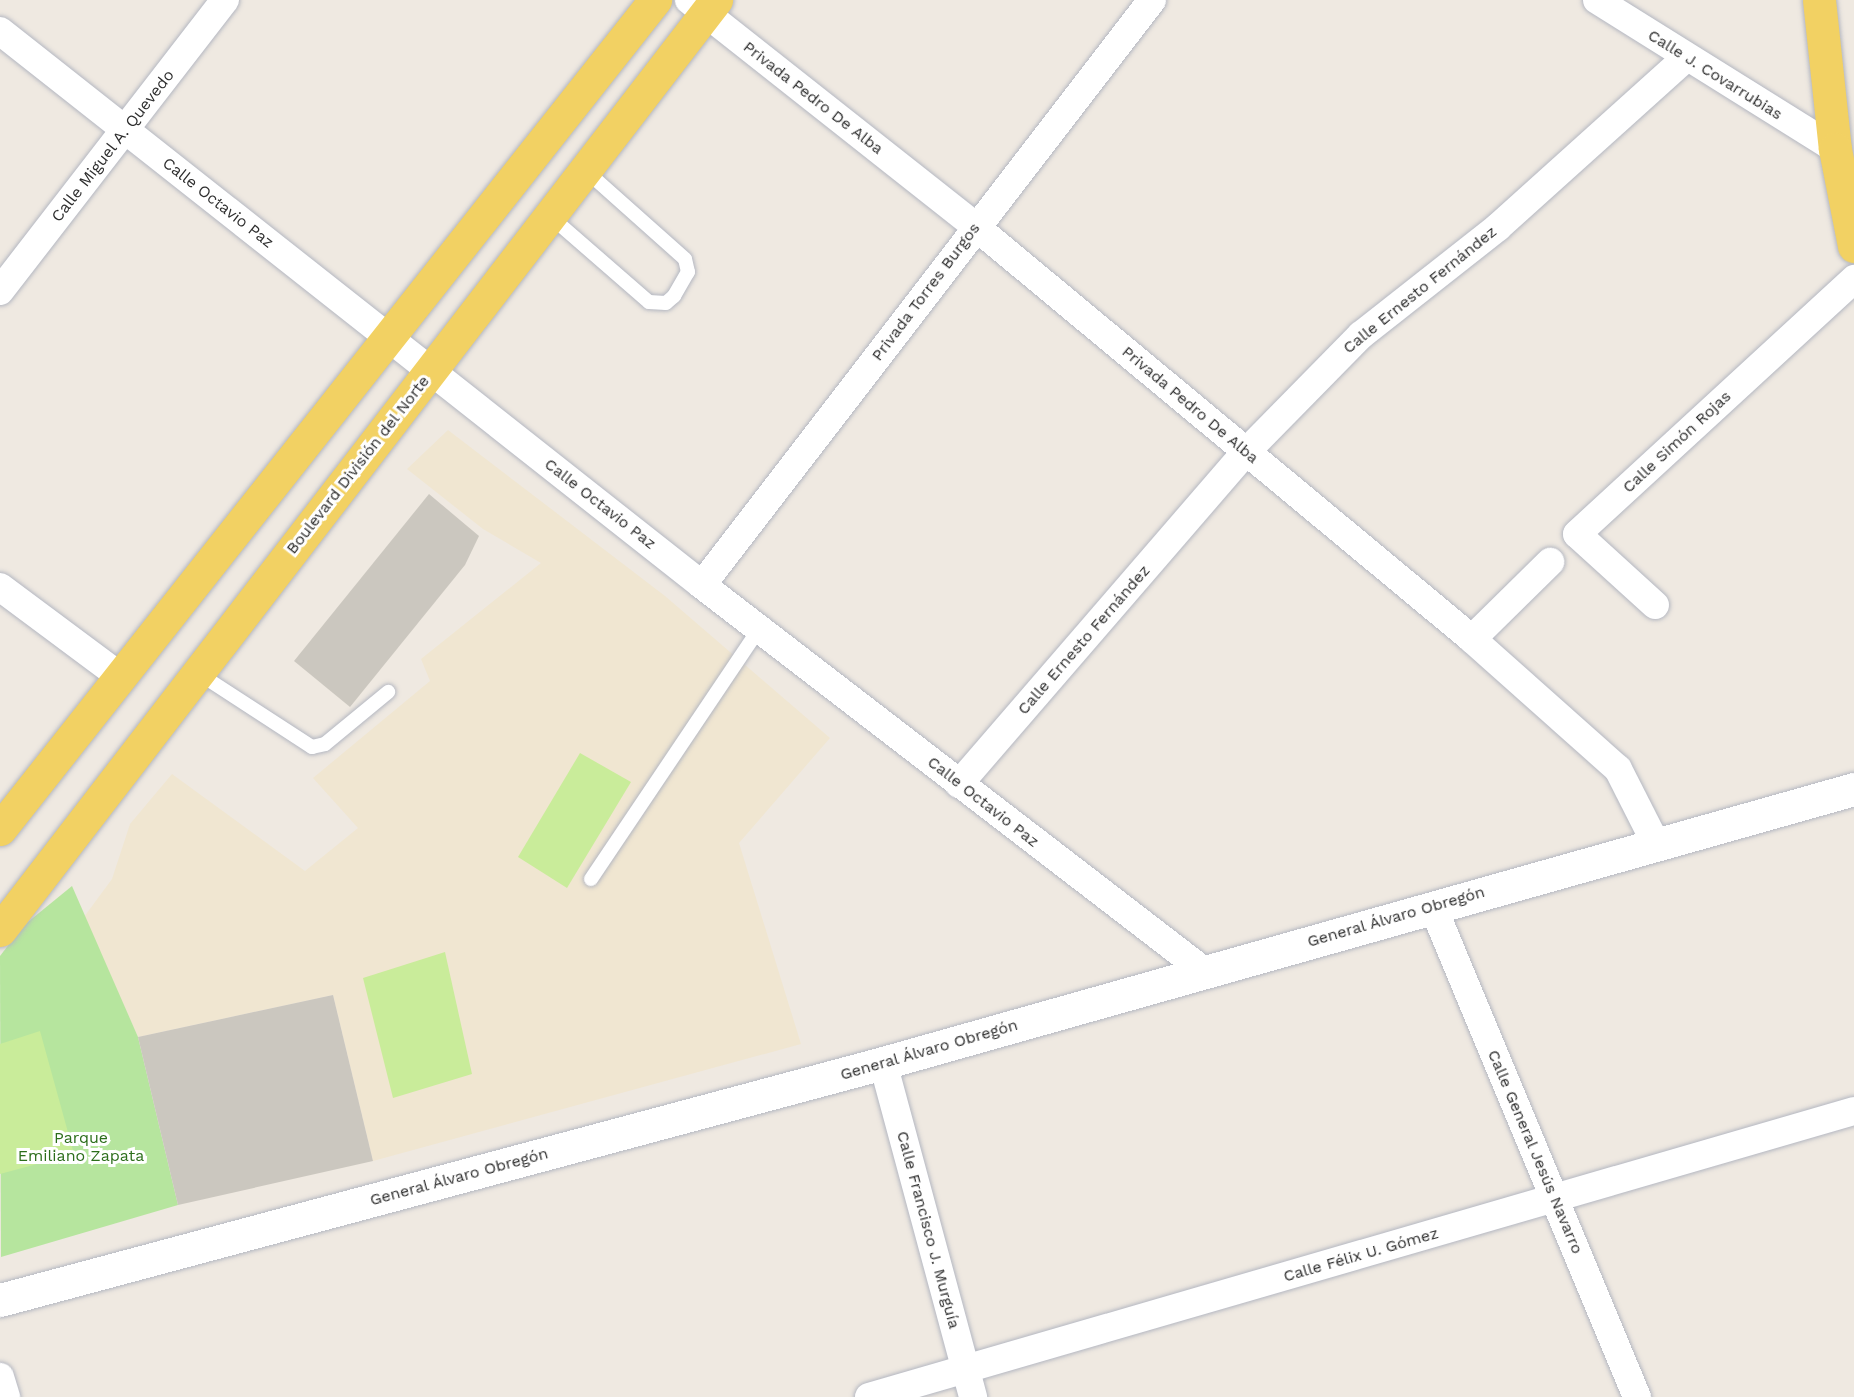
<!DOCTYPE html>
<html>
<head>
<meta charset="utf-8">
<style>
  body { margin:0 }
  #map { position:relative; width:1854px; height:1397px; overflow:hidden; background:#efe9e1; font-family:"Work Sans",sans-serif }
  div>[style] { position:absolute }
  .education>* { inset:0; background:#f0e6d1 }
  .green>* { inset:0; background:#b6e59e }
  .pitch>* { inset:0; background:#c9ec9a }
  .building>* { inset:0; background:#cbc7bf }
  .roads { filter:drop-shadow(0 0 2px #b4b7c1) drop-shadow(0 0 2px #b4b7c1) }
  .lane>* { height:14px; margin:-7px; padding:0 7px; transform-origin:7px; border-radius:7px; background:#fff }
  .street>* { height:28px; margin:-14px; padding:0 14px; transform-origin:14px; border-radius:14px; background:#fff }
  .secondary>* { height:33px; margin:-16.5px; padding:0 16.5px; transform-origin:16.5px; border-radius:16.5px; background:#fff }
  .primary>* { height:33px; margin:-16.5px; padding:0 16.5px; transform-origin:16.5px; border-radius:16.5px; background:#f2d163 }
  span { translate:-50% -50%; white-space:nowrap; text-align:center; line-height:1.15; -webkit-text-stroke:6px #fff; paint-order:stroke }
  .street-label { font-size:16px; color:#2e2e2e }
  .park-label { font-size:16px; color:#2c6e1b }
</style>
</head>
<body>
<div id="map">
  <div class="education">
    <div style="clip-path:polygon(448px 430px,665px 596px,830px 738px,739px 843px,801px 1044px,373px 1161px,333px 995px,138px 1037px,84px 917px,112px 879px,130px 824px,172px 774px,305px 871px,358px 828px,313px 778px,430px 681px,421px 659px,541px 563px,483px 529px,407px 469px)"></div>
  </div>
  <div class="green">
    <div style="clip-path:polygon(72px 886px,138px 1037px,178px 1205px,1px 1257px,0 956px,23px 926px)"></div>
  </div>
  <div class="pitch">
    <div style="clip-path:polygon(580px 753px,631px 782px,567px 888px,518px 857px)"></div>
    <div style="clip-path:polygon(445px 952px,472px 1074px,393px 1098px,363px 978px)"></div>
    <div style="clip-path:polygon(40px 1031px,74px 1154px,0 1174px,0 1044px)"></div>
  </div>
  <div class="building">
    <div style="clip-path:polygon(429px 494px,479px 536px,465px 565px,350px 707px,294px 661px)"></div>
    <div style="clip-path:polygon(333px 995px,373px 1161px,178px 1205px,138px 1037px)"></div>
  </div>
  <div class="roads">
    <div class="lane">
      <div style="left:550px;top:216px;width:131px;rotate:41deg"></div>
      <div style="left:649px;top:302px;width:17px;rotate:3deg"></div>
      <div style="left:666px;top:303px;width:11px;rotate:-41deg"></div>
      <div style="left:674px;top:296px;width:28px;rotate:-60deg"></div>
      <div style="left:688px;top:272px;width:13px;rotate:-103deg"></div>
      <div style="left:685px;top:259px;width:134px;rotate:-138.3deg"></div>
      <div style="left:198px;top:673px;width:136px;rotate:33deg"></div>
      <div style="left:312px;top:747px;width:13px;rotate:-13deg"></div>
      <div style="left:325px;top:744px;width:82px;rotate:-39.5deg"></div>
      <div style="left:591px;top:879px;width:301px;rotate:-56.1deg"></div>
    </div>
    <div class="street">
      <div style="left:689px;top:0;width:366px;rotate:38.3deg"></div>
      <div style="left:976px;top:227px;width:645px;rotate:39.71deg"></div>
      <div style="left:1472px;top:639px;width:195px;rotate:41.7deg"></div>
      <div style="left:1618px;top:769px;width:82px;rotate:63.1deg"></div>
      <div style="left:1597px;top:0;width:281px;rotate:32deg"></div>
      <div style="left:0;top:31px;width:894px;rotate:38.28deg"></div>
      <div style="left:702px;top:585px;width:633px;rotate:37.56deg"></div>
      <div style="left:0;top:291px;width:368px;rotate:-52.3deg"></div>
      <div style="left:702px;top:585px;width:738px;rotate:-52.43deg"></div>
      <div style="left:0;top:587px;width:152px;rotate:36.7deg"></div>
      <div style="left:1655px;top:605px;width:105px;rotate:-137.7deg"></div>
      <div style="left:1577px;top:534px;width:377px;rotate:-42.6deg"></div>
      <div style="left:1472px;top:639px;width:110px;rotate:-44.6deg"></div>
      <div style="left:959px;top:784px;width:439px;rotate:-49.2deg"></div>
      <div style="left:1246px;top:452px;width:164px;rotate:-45.5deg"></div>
      <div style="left:1361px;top:335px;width:174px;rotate:-38.2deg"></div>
      <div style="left:1498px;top:227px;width:253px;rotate:-42deg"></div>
      <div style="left:1433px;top:907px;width:531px;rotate:67.4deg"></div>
      <div style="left:883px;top:1063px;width:346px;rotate:74.9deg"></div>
      <div style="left:0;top:1377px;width:21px;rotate:73deg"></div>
      <div style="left:869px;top:1397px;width:1026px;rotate:-16.19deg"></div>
    </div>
    <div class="secondary">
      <div style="left:0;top:1300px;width:914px;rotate:-15.02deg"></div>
      <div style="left:883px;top:1063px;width:1009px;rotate:-15.76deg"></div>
    </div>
    <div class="primary">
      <div style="left:1819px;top:0;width:150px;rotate:83.9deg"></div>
      <div style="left:1835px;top:149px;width:99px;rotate:78.9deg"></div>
      <div style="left:0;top:829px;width:1057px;rotate:-51.69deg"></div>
      <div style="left:0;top:930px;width:1174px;rotate:-52.41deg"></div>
    </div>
  </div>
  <div class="street-label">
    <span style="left:1715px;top:75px;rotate:32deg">Calle J. Covarrubias</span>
    <span style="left:813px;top:98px;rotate:38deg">Privada Pedro De Alba</span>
    <span style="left:113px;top:146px;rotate:-52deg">Calle Miguel A. Quevedo</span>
    <span style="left:218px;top:203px;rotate:38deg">Calle Octavio Paz</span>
    <span style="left:1420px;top:290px;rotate:-39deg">Calle Ernesto Fernández</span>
    <span style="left:926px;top:292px;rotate:-53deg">Privada Torres Burgos</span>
    <span style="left:1190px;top:405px;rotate:40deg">Privada Pedro De Alba</span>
    <span style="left:1677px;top:442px;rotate:-43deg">Calle Simón Rojas</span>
    <span style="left:358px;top:465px;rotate:-52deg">Boulevard División del Norte</span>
    <span style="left:600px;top:504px;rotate:38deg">Calle Octavio Paz</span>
    <span style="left:1084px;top:640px;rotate:-49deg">Calle Ernesto Fernández</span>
    <span style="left:983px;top:802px;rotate:38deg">Calle Octavio Paz</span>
    <span style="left:1396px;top:917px;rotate:-16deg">General Álvaro Obregón</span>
    <span style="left:929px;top:1050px;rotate:-16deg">General Álvaro Obregón</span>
    <span style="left:1535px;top:1152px;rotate:67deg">Calle General Jesús Navarro</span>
    <span style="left:459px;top:1177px;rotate:-15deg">General Álvaro Obregón</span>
    <span style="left:928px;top:1230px;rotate:75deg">Calle Francisco J. Murguía</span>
    <span style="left:1361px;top:1255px;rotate:-16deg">Calle Félix U. Gómez</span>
  </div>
  <div class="park-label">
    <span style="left:81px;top:1147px">Parque<br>Emiliano Zapata</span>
  </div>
</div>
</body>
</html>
